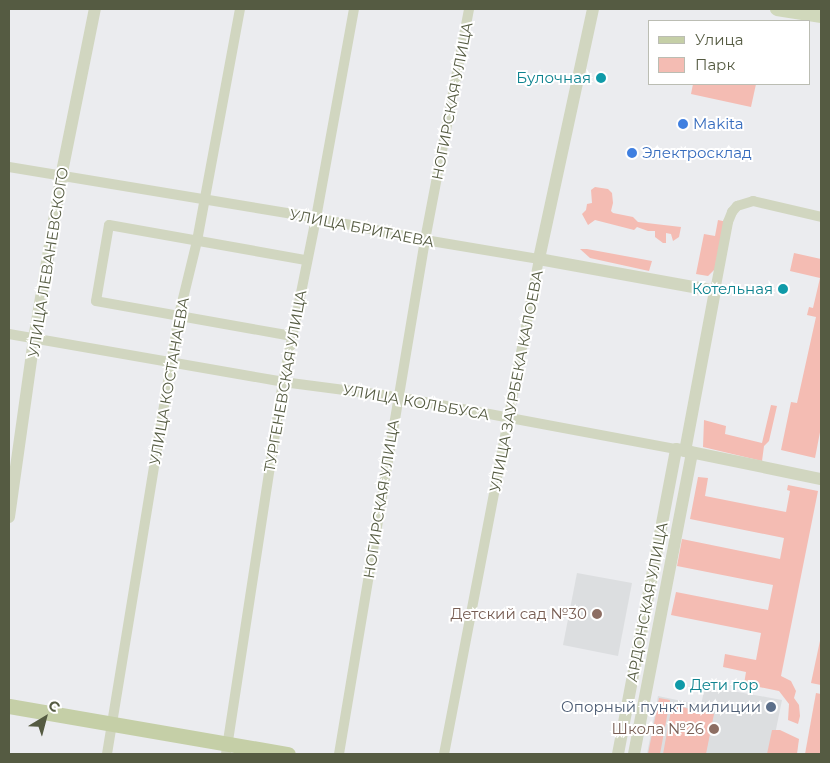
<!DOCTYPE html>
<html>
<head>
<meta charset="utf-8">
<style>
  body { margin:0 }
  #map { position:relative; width:830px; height:763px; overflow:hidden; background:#ebecef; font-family:Montserrat,sans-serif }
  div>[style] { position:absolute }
  .education>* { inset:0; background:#dcdee0 }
  .green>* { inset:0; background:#f4bcb3 }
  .minor>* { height:10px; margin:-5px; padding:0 5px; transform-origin:5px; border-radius:5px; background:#d1d6c0 }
  .tertiary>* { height:12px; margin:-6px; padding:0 6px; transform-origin:6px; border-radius:6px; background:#d1d6c0 }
  .secondary>* { height:14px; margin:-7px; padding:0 7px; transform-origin:7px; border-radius:7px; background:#d0d8bb }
  .primary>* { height:15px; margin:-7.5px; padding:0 7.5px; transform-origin:7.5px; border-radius:7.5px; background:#c5cfa7 }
  .dots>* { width:14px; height:14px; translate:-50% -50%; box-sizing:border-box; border:2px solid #fff; border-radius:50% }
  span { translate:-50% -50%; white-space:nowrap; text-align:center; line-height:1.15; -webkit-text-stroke:4px #fff; paint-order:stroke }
  .culture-label { font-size:15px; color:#0d838f }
  .right { translate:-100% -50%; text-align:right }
  .left { translate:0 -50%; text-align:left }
  .street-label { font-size:15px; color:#555b42 }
  .shop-label { font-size:15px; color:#366cbe }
  .education-label { font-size:15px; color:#785e54 }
  .service-label { font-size:15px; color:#4e5e75 }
  .frame { position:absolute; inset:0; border:10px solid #555b42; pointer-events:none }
  .legend { position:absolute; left:648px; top:20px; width:162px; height:65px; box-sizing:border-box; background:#fff; border:1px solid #bbbdb3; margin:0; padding:6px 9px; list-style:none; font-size:15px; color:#555b42 }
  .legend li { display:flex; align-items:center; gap:10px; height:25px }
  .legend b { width:25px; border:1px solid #bbbdb3 }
  .north { position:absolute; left:20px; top:693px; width:50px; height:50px; -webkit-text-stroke:4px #fff; paint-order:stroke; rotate:37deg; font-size:14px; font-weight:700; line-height:20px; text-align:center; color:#555b42 }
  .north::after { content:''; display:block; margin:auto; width:18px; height:22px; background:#555b42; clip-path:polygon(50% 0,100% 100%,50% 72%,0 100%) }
</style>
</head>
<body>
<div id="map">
  <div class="education">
    <div style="clip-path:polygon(577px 573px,632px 583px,618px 656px,563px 645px)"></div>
    <div style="clip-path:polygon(705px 686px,782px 700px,771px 754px,647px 754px,658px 696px,701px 705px)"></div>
  </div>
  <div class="green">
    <div style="clip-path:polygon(693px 84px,756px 84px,751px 107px,691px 94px)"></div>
    <div style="clip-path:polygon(595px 187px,608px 189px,612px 193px,613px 203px,611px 211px,613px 213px,633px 217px,638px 222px,681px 227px,679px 237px,673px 241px,671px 234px,666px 233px,666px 243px,663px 243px,655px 237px,655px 231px,648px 231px,637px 227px,634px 230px,595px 220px,588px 225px,582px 214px,586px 210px,587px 204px,592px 203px,591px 190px)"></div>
    <div style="clip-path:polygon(718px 220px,727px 222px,715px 269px,708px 276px,696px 274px,704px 234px,715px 236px)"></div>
    <div style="clip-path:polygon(580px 249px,587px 249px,652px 261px,649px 271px,590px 258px)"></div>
    <div style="clip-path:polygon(794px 253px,821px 259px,821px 427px,815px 458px,781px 450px,791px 402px,797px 403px,816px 317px,807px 315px,809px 307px,813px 308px,820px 278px,790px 271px)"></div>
    <div style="clip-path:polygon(771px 405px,777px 406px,769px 441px,764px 446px,762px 461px,703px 447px,704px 420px,726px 426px,725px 434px,762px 443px)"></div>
    <div style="clip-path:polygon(698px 477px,708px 478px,705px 496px,786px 512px,790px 491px,787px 490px,788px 485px,818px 491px,781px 676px,791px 681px,796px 691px,794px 698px,799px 705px,800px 716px,798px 724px,788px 720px,789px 704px,779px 691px,744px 684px,746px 672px,723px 667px,725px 654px,756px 660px,761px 633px,671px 615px,676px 592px,768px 610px,773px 585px,677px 566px,682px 539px,780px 559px,784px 538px,690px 519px)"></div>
    <div style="clip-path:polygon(821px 636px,821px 685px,811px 683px)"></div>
    <div style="clip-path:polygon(816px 693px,821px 694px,821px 754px,805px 754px)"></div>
    <div style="clip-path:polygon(659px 698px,670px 700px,660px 754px,648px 754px)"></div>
    <div style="clip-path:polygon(672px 705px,714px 714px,706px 754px,663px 754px)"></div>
    <div style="clip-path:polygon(772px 730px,780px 730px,799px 739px,797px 754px,767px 754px)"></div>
  </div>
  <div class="minor">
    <div style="left:9px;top:167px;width:311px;rotate:9.4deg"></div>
    <div style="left:316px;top:218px;width:111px;rotate:11.4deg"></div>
    <div style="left:425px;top:240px;width:116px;rotate:9.5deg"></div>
    <div style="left:539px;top:259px;width:504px;rotate:100.86deg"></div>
    <div style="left:715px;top:291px;width:70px;rotate:-79.3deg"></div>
    <div style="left:728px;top:222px;width:11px;rotate:-68deg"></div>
    <div style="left:732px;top:212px;width:8px;rotate:-50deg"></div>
    <div style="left:737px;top:206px;width:17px;rotate:-17deg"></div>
    <div style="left:753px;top:201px;width:70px;rotate:13.2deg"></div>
    <div style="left:9px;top:334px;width:278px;rotate:9.9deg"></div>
    <div style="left:283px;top:382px;width:116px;rotate:7.4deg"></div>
    <div style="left:398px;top:397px;width:283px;rotate:10.6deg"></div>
    <div style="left:292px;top:336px;width:199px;rotate:-169.9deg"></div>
    <div style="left:96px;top:301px;width:77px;rotate:-80.3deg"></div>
    <div style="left:109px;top:225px;width:200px;rotate:10.1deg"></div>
    <div style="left:107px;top:754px;width:445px;rotate:-80.7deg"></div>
    <div style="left:179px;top:315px;width:76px;rotate:-76.3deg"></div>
    <div style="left:197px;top:241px;width:236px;rotate:-79.5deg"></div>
    <div style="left:226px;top:754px;width:376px;rotate:-81.3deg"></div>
    <div style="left:283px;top:382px;width:167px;rotate:-78.6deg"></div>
    <div style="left:316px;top:218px;width:212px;rotate:-79.7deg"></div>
    <div style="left:339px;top:754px;width:521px;rotate:-80.5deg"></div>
    <div style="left:425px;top:240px;width:235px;rotate:-79.2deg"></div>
  </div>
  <div class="tertiary">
    <div style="left:593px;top:9px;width:256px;rotate:102.2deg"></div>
    <div style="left:539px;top:259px;width:179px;rotate:10.3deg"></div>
    <div style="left:715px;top:291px;width:163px;rotate:100.6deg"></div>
    <div style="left:9px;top:517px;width:180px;rotate:-82deg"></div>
    <div style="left:34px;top:339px;width:174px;rotate:-80.4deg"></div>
    <div style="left:63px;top:167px;width:161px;rotate:-78.6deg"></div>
    <div style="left:618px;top:754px;width:310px;rotate:-79.2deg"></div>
    <div style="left:676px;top:449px;width:148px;rotate:11.7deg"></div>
    <div style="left:634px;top:754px;width:307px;rotate:-79.1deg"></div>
  </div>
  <div class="secondary">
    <div style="left:777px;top:9px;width:45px;rotate:9deg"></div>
  </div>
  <div class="primary">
    <div style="left:9px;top:706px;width:283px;rotate:9.8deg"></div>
  </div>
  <div class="dots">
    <div style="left:601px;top:78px;background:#0f9aa8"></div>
    <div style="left:683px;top:124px;background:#3f7fe0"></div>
    <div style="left:632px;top:153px;background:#3f7fe0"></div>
    <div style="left:783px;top:289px;background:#0f9aa8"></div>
    <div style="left:597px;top:614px;background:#8d6e63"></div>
    <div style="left:680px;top:685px;background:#0f9aa8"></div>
    <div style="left:771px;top:707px;background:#5c6f8a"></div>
    <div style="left:714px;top:729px;background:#8d6e63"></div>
  </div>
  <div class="culture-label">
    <span class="right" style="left:591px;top:78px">Булочная</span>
    <span class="right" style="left:773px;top:289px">Котельная</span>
    <span class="left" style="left:690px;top:685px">Дети гор</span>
  </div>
  <div class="street-label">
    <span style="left:452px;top:101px;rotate:-79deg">НОГИРСКАЯ УЛИЦА</span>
    <span style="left:362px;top:228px;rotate:11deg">УЛИЦА БРИТАЕВА</span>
    <span style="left:48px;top:262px;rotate:-81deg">УЛИЦА ЛЕВАНЕВСКОГО</span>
    <span style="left:169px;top:381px;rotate:-80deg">УЛИЦА КОСТАНАЕВА</span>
    <span style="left:285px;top:381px;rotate:-80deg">ТУРГЕНЕВСКАЯ УЛИЦА</span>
    <span style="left:516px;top:381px;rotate:-79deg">УЛИЦА ЗАУРБЕКА КАЛОЕВА</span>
    <span style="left:416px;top:402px;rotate:10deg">УЛИЦА КОЛЬБУСА</span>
    <span style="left:381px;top:499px;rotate:-81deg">НОГИРСКАЯ УЛИЦА</span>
    <span style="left:647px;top:602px;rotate:-79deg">АРДОНСКАЯ УЛИЦА</span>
  </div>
  <div class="shop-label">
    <span class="left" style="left:693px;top:124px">Makita</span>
    <span class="left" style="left:642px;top:153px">Электросклад</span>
  </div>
  <div class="education-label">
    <span class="right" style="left:587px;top:614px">Детский сад №30</span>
    <span class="right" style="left:704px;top:729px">Школа №26</span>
  </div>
  <div class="service-label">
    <span class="right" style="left:761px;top:707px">Опорный пункт милиции</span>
  </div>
  <div class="frame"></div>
  <ul class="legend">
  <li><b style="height:6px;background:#c5cfa7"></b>Улица</li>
  <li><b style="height:14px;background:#f4bcb3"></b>Парк</li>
  </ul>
  <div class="north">С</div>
</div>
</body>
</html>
